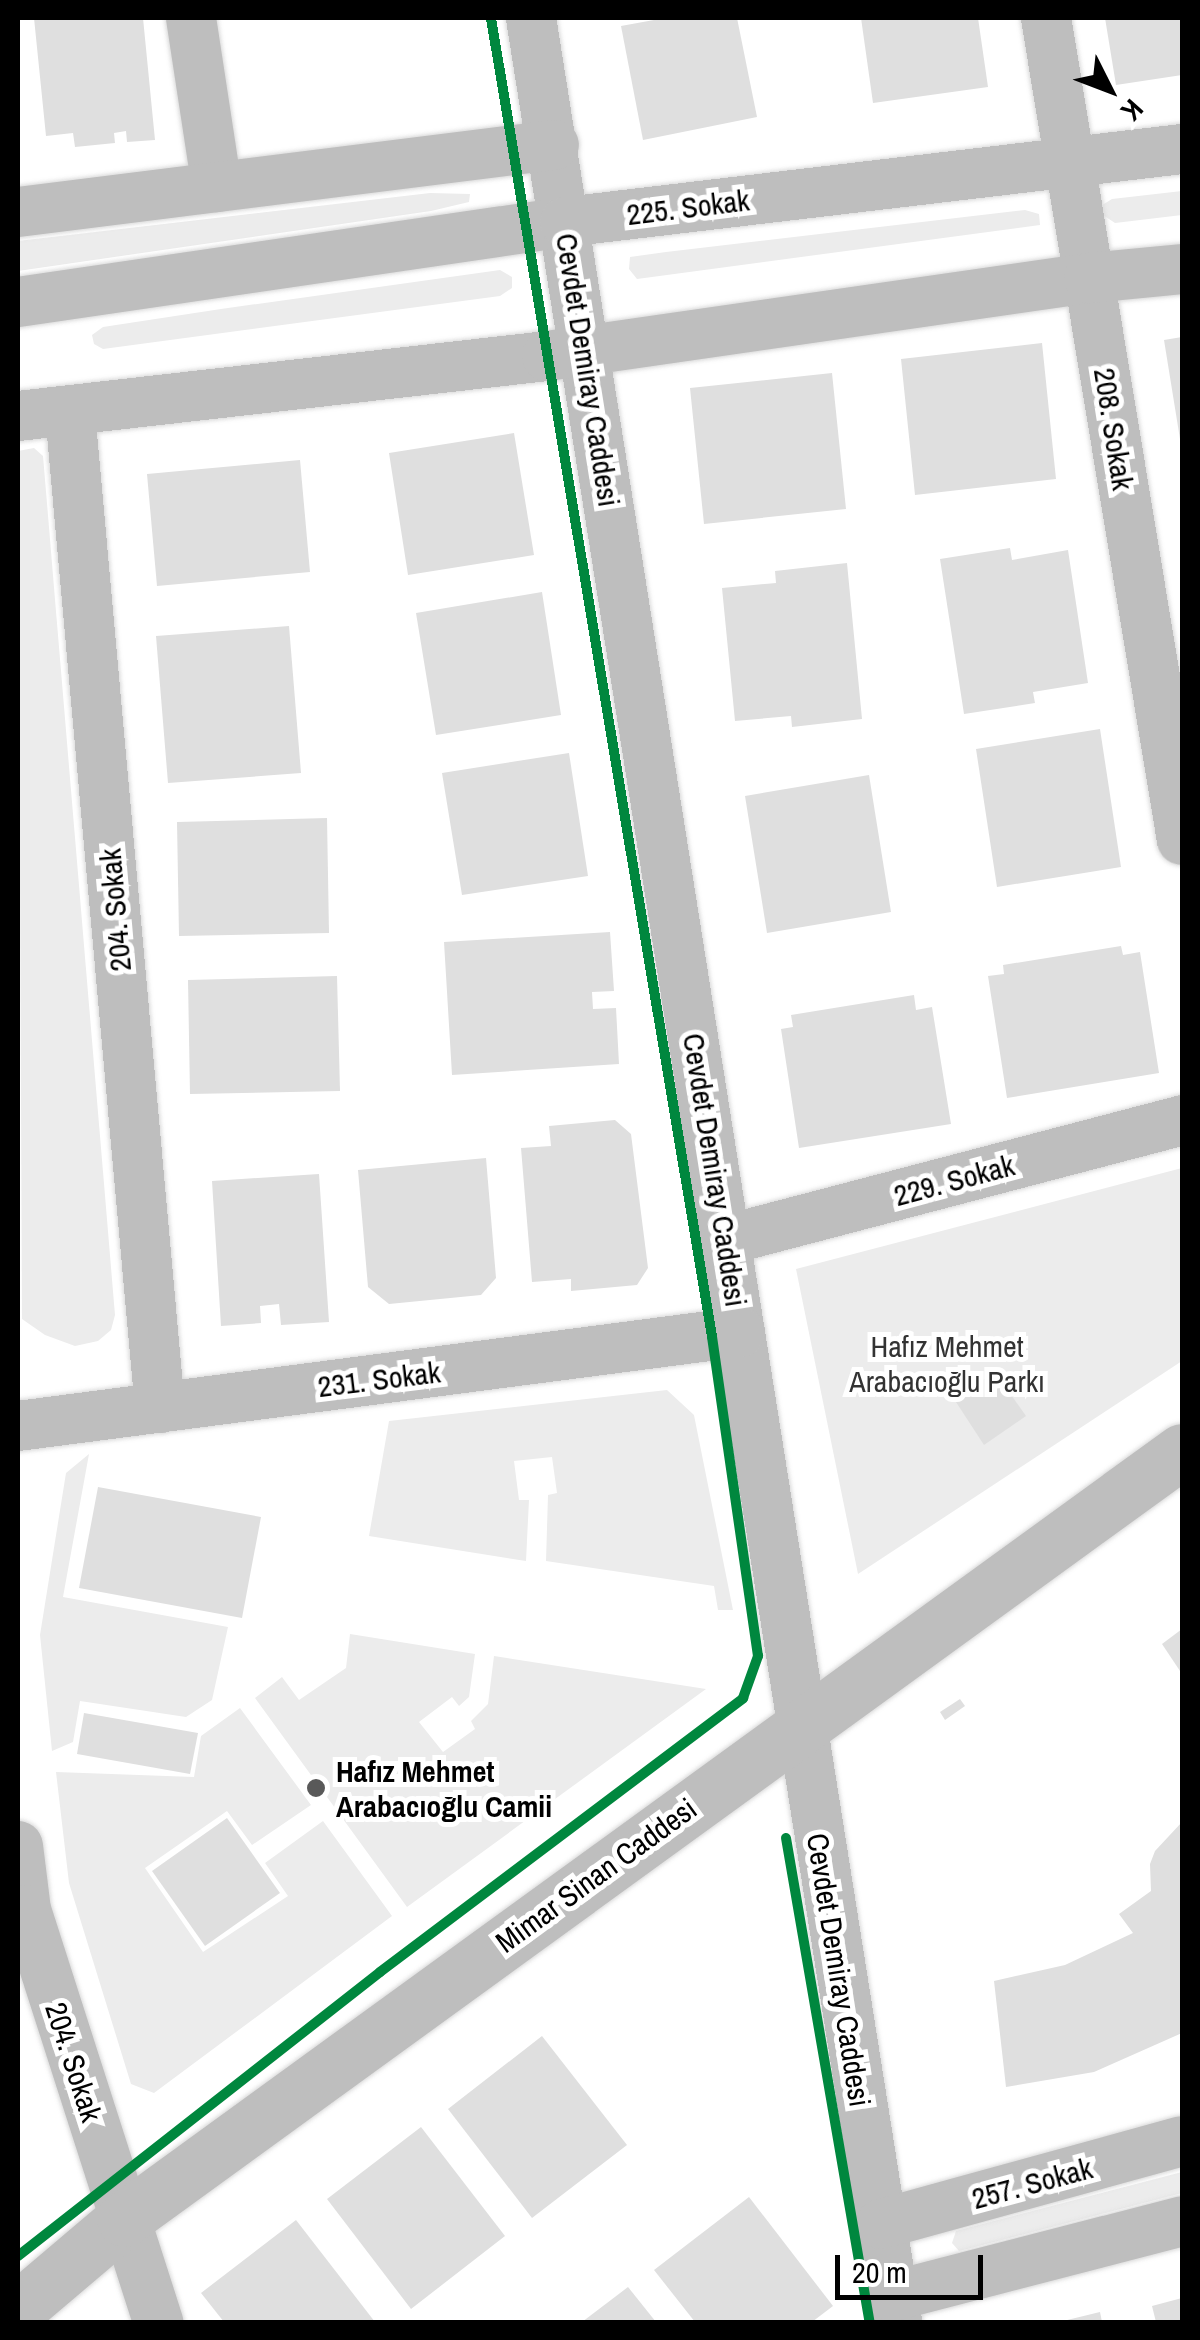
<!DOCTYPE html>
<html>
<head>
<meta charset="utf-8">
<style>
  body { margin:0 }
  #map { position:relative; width:1200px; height:2340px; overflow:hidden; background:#fff; font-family:"Archivo Narrow",sans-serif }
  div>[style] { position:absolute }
  .green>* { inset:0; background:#ececec }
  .building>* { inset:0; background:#dfdfdf }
  .roads { filter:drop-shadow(0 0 2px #dbdbdb) drop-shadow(0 0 2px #dbdbdb) }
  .minor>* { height:50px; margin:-25px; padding:0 25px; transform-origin:25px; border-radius:25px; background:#bebebe }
  .major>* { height:55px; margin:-27.5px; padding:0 27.5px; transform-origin:27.5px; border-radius:27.5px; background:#bebebe }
  .cycleway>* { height:10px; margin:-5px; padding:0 5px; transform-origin:5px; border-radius:5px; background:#00873e }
  .dots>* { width:28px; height:28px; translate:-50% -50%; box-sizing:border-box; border:5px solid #fff; border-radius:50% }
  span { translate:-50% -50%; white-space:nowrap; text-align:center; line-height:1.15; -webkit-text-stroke:10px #fff; paint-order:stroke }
  .street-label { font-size:30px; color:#000 }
  .park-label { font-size:30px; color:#333 }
  .poi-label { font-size:30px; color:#000; font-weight:700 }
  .left { translate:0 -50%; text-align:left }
  .frame { position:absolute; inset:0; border:20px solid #000; pointer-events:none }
  .north { position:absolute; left:1060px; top:40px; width:100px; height:100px; -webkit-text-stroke:8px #fff; paint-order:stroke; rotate:132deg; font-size:28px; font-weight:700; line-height:40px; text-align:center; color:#000 }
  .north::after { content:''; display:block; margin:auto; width:35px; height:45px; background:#000; clip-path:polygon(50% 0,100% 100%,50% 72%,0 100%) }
  .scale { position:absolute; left:835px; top:2255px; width:148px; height:45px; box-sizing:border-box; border:5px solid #000; border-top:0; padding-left:12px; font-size:30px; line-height:35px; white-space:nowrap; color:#000; -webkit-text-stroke:8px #fff; paint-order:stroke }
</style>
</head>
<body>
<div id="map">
  <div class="green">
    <div style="clip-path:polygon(1182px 191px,1182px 215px,1115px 223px,1100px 213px,1099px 207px,1112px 199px)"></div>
    <div style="clip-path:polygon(430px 193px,470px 194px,469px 202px,431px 211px,18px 271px,18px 241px)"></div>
    <div style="clip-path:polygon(1025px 210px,1039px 214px,1040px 225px,637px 279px,629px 269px,630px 257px,666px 252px)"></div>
    <div style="clip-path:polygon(500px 270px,512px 277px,512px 288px,500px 296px,103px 349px,94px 344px,92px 335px,103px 327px,221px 309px)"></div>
    <div style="clip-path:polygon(34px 448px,43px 456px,115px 1315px,111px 1330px,98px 1341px,75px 1346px,45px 1335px,22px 1319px,18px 451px)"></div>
    <div style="clip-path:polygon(1182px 1168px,1182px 1361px,858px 1574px,796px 1269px)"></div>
    <div style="clip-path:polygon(667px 1390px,694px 1415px,733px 1610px,718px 1610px,714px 1586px,546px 1561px,548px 1495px,557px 1493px,552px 1457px,514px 1461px,519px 1500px,529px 1500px,526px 1561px,369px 1536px,389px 1421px)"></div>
    <div style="clip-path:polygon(89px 1454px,63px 1597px,228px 1627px,212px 1700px,186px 1717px,80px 1701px,73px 1742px,52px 1751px,40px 1635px,66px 1473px)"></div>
    <div style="clip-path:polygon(350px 1634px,475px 1654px,469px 1697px,459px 1706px,452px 1697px,419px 1722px,443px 1752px,475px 1729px,471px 1721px,488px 1704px,494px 1656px,706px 1689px,407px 1907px,255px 1698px,282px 1677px,299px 1700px,346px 1668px)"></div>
    <div style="clip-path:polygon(240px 1708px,311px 1805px,252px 1845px,227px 1811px,145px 1868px,203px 1952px,288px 1896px,265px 1863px,323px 1821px,392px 1916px,154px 2093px,131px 2084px,69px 1883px,56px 1772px,194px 1777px,201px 1736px)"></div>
    <div style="clip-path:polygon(1182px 2172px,1182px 2193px,959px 2251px,952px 2243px,956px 2231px)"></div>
  </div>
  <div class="building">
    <div style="clip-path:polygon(34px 18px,143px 18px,155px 140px,127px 142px,126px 131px,114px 133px,115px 143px,75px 147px,73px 133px,46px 136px)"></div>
    <div style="clip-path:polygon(665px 18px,737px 18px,757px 117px,643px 140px,621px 26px)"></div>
    <div style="clip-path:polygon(861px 18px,978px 18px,988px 87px,873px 103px)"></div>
    <div style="clip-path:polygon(1105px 18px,1182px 18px,1182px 75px,1116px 85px)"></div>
    <div style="clip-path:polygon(1182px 337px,1182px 439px,1180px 439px,1164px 340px)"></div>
    <div style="clip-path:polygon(1042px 343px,1056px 479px,915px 495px,901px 359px)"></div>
    <div style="clip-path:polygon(832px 373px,846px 509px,704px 524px,690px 388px)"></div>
    <div style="clip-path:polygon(514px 433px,534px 555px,408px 575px,389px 453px)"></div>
    <div style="clip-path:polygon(300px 460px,310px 572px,157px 586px,147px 474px)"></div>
    <div style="clip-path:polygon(1010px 548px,1012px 560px,1068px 550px,1088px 683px,1033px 692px,1035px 703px,964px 714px,940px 559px)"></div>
    <div style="clip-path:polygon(847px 563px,862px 719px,792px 727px,791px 716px,735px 721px,722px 588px,776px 583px,775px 571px)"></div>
    <div style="clip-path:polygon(542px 592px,561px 715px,436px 735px,416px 613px)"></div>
    <div style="clip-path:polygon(289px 626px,301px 773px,168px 783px,156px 636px)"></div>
    <div style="clip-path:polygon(1100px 729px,1121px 867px,997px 887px,976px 749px)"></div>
    <div style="clip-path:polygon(569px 753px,588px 876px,462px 895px,442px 773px)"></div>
    <div style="clip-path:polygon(869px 775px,891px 912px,767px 933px,745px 796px)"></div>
    <div style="clip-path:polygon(327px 818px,329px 933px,179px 936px,177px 822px)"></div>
    <div style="clip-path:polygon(610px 932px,614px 991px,592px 992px,593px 1009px,616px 1008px,619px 1064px,452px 1075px,444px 942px)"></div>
    <div style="clip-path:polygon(1121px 946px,1123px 955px,1140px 952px,1159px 1073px,1007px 1098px,988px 976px,1004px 974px,1003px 965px)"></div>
    <div style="clip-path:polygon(337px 976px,340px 1091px,190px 1094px,188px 980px)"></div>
    <div style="clip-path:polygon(914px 995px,916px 1010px,932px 1007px,951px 1124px,799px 1148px,781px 1029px,793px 1027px,791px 1015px)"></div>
    <div style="clip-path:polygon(615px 1120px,631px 1134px,648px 1268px,637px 1285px,571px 1291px,571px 1279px,532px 1282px,521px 1148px,551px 1146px,549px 1126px)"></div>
    <div style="clip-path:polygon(486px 1158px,496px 1278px,481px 1295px,389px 1304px,368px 1287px,358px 1170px)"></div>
    <div style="clip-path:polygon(319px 1174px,329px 1322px,281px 1325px,279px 1304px,260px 1306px,261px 1323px,221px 1326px,212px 1181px)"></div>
    <div style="clip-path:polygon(995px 1372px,1026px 1416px,984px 1445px,954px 1399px)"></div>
    <div style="clip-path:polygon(98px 1487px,261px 1517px,242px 1618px,79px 1588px)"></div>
    <div style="clip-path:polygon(1182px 1629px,1182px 1674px,1162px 1644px)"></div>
    <div style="clip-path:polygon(960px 1699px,965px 1706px,945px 1720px,940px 1712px)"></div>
    <div style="clip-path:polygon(84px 1713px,198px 1733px,190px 1774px,77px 1754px)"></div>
    <div style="clip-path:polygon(227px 1818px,280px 1893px,205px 1946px,152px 1871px)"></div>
    <div style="clip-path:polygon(1182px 1822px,1182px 2033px,1094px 2072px,1006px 2087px,994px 1981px,1065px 1965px,1133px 1933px,1119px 1914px,1151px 1891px,1150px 1864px,1155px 1851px)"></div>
    <div style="clip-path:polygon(542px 2036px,627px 2145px,532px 2218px,448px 2109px)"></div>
    <div style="clip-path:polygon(421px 2127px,505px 2236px,411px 2309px,327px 2199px)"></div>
    <div style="clip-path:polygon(749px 2197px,833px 2306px,812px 2322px,695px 2322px,654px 2270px)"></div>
    <div style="clip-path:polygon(296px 2220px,375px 2322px,224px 2322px,201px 2293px)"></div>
    <div style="clip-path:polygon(628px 2287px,656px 2322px,582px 2322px)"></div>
    <div style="clip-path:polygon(1182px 2298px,1182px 2322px,1156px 2322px,1152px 2306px)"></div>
    <div style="clip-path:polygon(1100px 2312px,1102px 2322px,1063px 2322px,1063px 2321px)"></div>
  </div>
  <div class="roads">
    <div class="minor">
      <div style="left:191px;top:18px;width:171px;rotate:81.3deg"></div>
      <div style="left:531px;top:18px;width:2333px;rotate:80.97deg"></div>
      <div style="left:1046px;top:18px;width:833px;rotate:80.61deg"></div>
      <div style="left:18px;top:212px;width:540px;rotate:-7.13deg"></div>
      <div style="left:18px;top:302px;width:553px;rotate:-8.32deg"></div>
      <div style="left:565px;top:222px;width:621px;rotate:-6.75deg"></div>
      <div style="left:70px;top:412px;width:1000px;rotate:84.84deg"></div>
      <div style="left:18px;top:416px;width:532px;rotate:-6.47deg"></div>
      <div style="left:547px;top:356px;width:548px;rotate:-8.19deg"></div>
      <div style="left:1089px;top:278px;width:93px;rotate:-5.5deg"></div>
      <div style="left:726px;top:1240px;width:472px;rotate:-14.7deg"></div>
      <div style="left:18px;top:1426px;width:728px;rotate:-7.42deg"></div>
      <div style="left:18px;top:1846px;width:64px;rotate:82.9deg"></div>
      <div style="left:26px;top:1910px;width:433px;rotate:72.2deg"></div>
      <div style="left:881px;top:2224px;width:312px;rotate:-15.4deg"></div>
      <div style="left:893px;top:2296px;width:299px;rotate:-14.5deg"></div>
    </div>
    <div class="major">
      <div style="left:18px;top:2309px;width:139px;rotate:-40.3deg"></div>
      <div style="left:124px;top:2219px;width:1307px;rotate:-35.98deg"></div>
    </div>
  </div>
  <div class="cycleway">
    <div style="left:786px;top:1838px;width:491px;rotate:80.2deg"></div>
    <div style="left:18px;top:2256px;width:460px;rotate:-38.1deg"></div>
    <div style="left:380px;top:1972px;width:455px;rotate:-37deg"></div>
    <div style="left:743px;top:1698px;width:45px;rotate:-70.3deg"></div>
    <div style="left:758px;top:1656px;width:323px;rotate:-98.2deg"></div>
    <div style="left:712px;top:1336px;width:1336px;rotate:-99.52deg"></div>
  </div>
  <div class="dots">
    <div style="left:316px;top:1788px;background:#595959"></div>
  </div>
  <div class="street-label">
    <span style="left:688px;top:207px;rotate:-7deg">225. Sokak</span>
    <span style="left:588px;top:370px;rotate:81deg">Cevdet Demiray Caddesi</span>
    <span style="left:1114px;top:429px;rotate:81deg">208. Sokak</span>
    <span style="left:115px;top:910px;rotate:-95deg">204. Sokak</span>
    <span style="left:715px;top:1170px;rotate:81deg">Cevdet Demiray Caddesi</span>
    <span style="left:954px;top:1180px;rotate:-15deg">229. Sokak</span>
    <span style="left:379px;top:1379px;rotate:-7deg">231. Sokak</span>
    <span style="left:596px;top:1875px;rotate:-36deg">Mimar Sinan Caddesi</span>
    <span style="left:839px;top:1970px;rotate:81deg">Cevdet Demiray Caddesi</span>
    <span style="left:74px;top:2062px;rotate:72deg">204. Sokak</span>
    <span style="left:1032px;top:2183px;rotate:-15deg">257. Sokak</span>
  </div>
  <div class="park-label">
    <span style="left:947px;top:1363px">Hafız Mehmet<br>Arabacıoğlu Parkı</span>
  </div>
  <div class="poi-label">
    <span class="left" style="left:336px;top:1788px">Hafız Mehmet<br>Arabacıoğlu Camii</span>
  </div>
  <div class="frame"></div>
  <div class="north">K</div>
  <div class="scale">20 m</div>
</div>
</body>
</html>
